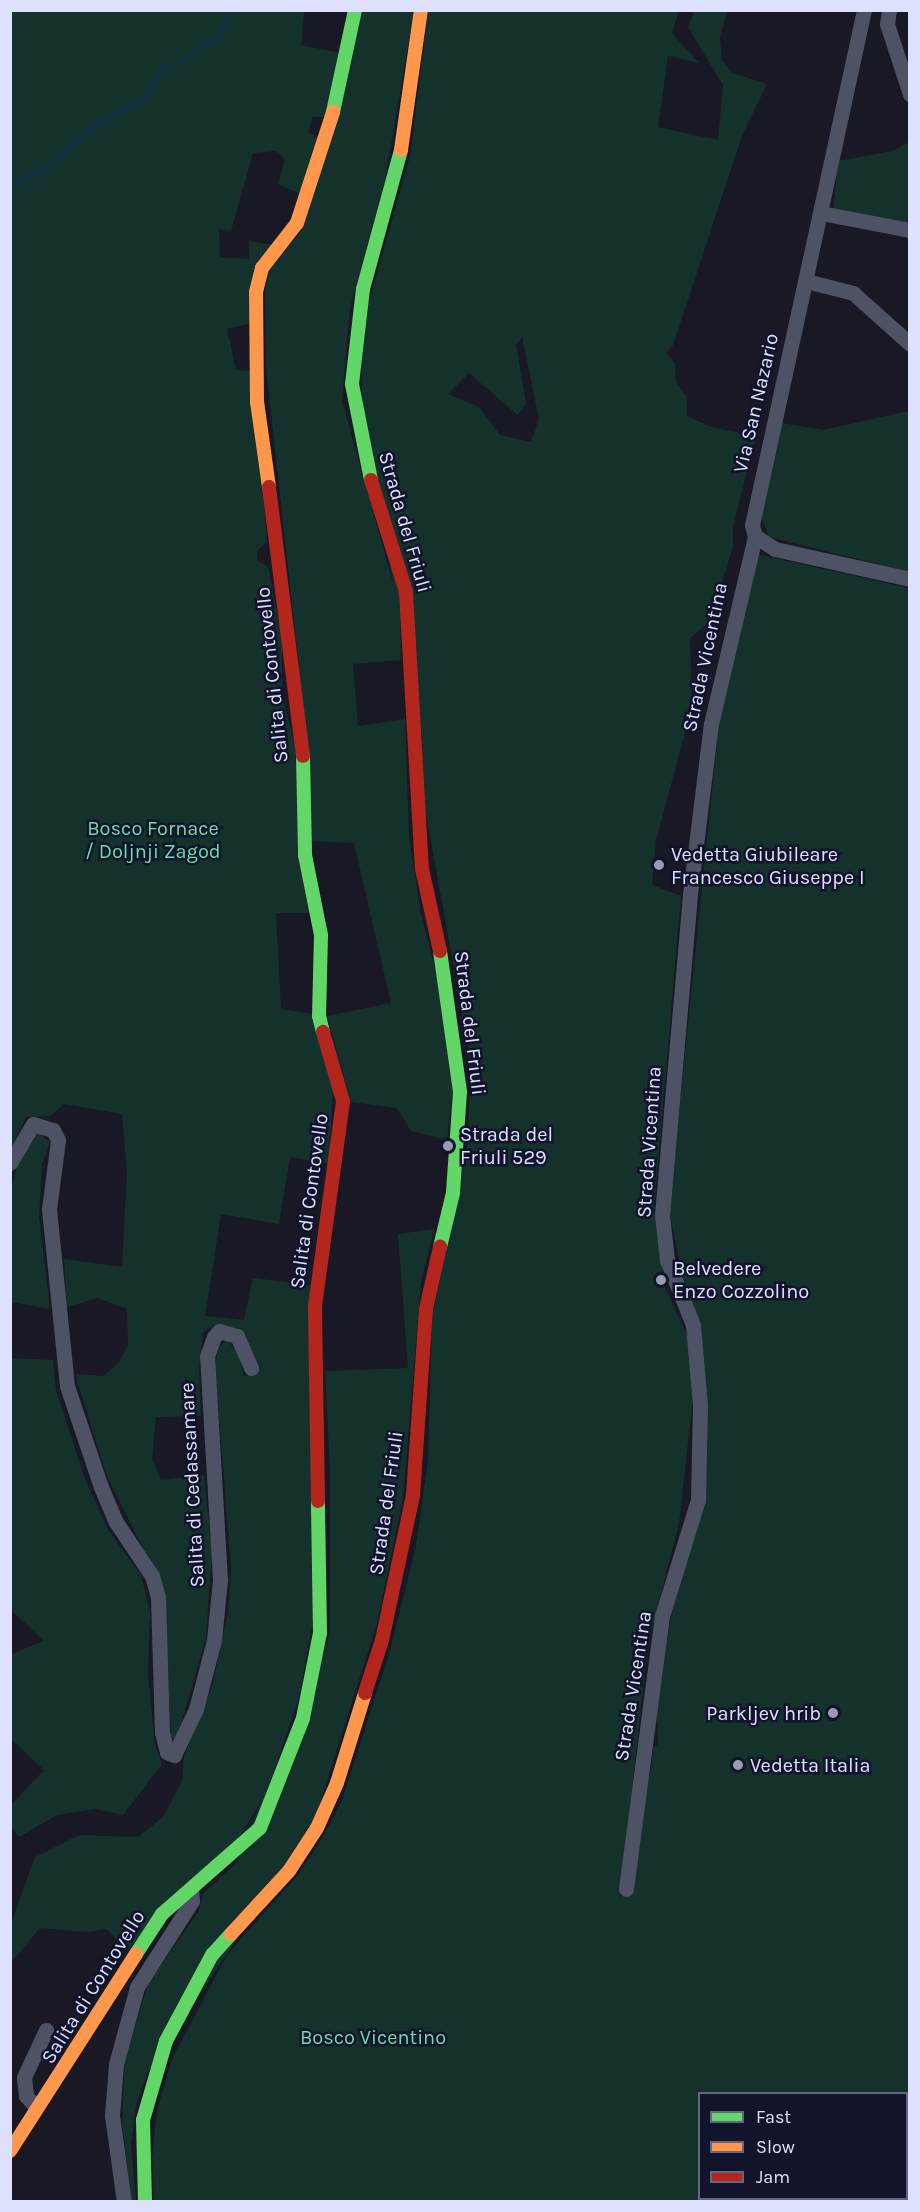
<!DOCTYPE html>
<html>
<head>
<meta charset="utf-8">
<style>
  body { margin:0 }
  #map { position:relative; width:920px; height:2212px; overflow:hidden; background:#181925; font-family:Karla,sans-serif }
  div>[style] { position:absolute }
  .green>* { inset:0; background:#15312b }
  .stream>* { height:4px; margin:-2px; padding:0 2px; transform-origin:2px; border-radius:2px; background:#0e2f46 }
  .street>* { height:15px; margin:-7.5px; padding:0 7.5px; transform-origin:7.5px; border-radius:7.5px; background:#4e5265 }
  .fast>* { height:14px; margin:-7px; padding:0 7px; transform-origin:7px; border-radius:7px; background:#63d668 }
  .slow>* { height:14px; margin:-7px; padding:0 7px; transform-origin:7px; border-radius:7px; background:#ff974d }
  .jam>* { height:14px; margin:-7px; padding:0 7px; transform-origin:7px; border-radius:7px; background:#b3261e }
  .dots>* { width:16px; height:16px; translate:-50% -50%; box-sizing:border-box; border:3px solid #12142b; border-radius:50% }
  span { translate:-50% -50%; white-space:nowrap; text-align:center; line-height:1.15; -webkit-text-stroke:5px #12142b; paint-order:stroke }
  .street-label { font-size:20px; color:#dde1fe }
  .park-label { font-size:20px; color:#69dea5 }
  .poi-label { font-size:20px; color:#dde1fe }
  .left { translate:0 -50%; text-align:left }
  .right { translate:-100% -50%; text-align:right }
  .frame { position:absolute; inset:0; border:12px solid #dde1fe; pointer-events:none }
  .legend { position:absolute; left:698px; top:2092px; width:210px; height:108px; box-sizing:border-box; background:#12142b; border:2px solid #63667f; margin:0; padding:8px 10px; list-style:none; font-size:18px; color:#dde1fe }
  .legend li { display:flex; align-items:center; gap:12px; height:30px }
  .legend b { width:30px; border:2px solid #63667f }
</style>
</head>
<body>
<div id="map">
  <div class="green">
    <div style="clip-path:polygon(10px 11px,304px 11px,301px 45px,340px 53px,325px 117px,313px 117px,308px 132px,320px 139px,305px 196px,278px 184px,285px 159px,276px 151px,253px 153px,231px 231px,219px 229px,220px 257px,249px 259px,249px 241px,273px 245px,251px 323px,227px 329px,236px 370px,255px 371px,267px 542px,257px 551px,257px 561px,268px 566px,282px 638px,282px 696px,294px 741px,309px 913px,276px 913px,281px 1009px,313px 1014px,333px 1090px,329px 1164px,290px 1157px,279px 1224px,221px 1214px,205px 1316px,244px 1320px,253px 1278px,310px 1285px,315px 1609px,299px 1698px,266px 1794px,235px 1843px,128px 1950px,106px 1929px,86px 1932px,40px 1928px,11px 1963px,11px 1923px,35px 1857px,79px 1835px,138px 1837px,163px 1817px,182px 1781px,184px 1756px,212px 1687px,228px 1612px,231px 1569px,215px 1364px,219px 1347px,227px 1340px,238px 1353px,244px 1376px,261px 1369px,245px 1335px,218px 1323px,203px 1332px,199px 1369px,201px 1416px,156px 1417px,152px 1459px,161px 1480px,204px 1475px,212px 1553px,206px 1638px,176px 1741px,171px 1737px,164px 1590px,106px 1474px,75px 1374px,103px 1376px,119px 1362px,128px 1345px,127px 1309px,98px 1298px,67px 1307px,64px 1259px,122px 1267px,127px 1172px,122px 1114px,64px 1104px,50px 1116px,26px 1117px,11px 1149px)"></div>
    <div style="clip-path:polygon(362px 11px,414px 11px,385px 180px,350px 308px,342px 401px,400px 608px,401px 660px,353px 664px,358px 726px,405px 719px,409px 836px,421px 915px,439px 983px,453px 1089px,447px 1140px,411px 1131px,397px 1108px,351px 1102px,327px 1016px,391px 1003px,354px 843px,311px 841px,300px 676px,266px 368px,265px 289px,270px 269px,302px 230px)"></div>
    <div style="clip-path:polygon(evenodd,428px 11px,679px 11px,672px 33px,699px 63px,668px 56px,658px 127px,718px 140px,723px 85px,688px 27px,694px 11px,727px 11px,720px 38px,722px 60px,732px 73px,767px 84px,742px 136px,673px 345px,666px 353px,675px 363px,676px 382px,687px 397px,687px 416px,711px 427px,756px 436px,733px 526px,733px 547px,710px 621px,690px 638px,692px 707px,656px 840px,652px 885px,681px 896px,654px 1208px,664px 1275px,653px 1280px,664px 1285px,687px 1335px,694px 1389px,679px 1523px,648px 1644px,620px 1897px,632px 1890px,646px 1775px,651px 1771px,653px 1748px,658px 1744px,657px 1712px,669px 1627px,706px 1465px,700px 1327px,685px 1289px,669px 1209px,723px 683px,756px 554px,909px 588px,909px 2201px,154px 2202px,152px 2158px,157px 2110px,172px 2059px,227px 1955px,298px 1875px,321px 1840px,341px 1803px,390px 1651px,416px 1546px,428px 1460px,432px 1319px,468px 1143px,470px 1057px,423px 797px,422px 738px,363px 419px,361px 366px,369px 301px,410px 156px,428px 11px,522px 337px,539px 419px,531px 442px,500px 435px,479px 407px,448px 394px,469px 373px,518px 415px,526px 403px,516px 345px,522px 337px,428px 11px,700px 2094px,906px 2094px,906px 2198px,700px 2198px,700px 2094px)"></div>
    <div style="clip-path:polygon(909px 142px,909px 226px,833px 212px,838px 161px,893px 151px)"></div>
    <div style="clip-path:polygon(909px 411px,909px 572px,769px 537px,759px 511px,782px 423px,823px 430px)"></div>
    <div style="clip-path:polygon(37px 1131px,50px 1142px,42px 1164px,39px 1217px,50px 1309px,11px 1302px,11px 1190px,17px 1165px)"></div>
    <div style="clip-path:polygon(434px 1229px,421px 1282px,403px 1498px,377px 1623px,313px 1825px,147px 2074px,136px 2106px,131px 2146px,136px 2201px,132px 2202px,122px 2124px,125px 2060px,148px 1984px,199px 1911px,203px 1894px,236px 1863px,330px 1634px,330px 1471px,325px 1371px,408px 1368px,398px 1234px)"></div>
    <div style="clip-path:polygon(11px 1358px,53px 1360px,56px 1390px,85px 1479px,108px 1530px,141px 1575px,150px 1611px,148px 1674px,155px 1745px,162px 1764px,123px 1815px,95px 1809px,57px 1815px,19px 1837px,11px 1828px,11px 1805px,44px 1770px,11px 1739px,11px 1654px,44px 1641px,11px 1610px)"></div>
  </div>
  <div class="stream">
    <div style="left:10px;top:185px;width:36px;rotate:-24deg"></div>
    <div style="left:43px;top:170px;width:62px;rotate:-40.4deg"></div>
    <div style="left:90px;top:130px;width:64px;rotate:-30.2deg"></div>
    <div style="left:145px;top:98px;width:32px;rotate:-60deg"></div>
    <div style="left:161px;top:70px;width:26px;rotate:-23deg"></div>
    <div style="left:185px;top:60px;width:40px;rotate:-37deg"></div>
    <div style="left:217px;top:36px;width:30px;rotate:-60deg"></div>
  </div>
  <div class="street">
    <div style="left:864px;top:10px;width:527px;rotate:102.27deg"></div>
    <div style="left:752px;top:525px;width:11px;rotate:75deg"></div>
    <div style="left:755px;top:536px;width:24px;rotate:33deg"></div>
    <div style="left:775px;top:549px;width:138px;rotate:12.5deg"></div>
    <div style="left:889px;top:10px;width:14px;rotate:98deg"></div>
    <div style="left:887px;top:24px;width:74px;rotate:71.8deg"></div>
    <div style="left:821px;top:213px;width:91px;rotate:10.8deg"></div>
    <div style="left:806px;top:281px;width:49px;rotate:14.3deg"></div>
    <div style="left:853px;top:293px;width:76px;rotate:41.8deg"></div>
    <div style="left:10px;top:1163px;width:45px;rotate:-59.5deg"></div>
    <div style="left:33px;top:1124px;width:21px;rotate:17deg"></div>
    <div style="left:53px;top:1130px;width:11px;rotate:63deg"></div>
    <div style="left:58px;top:1140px;width:70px;rotate:97.4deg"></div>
    <div style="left:49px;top:1209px;width:178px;rotate:84.2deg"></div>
    <div style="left:67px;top:1386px;width:107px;rotate:71.4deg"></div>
    <div style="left:101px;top:1487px;width:38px;rotate:67deg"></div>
    <div style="left:116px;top:1522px;width:65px;rotate:56.3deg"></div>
    <div style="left:152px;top:1576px;width:22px;rotate:74deg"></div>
    <div style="left:158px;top:1597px;width:135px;rotate:88.3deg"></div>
    <div style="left:162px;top:1732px;width:21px;rotate:76deg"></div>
    <div style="left:167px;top:1752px;width:8px;rotate:23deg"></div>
    <div style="left:174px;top:1755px;width:51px;rotate:-64.4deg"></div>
    <div style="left:196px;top:1709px;width:71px;rotate:-75.4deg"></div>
    <div style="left:214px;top:1640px;width:60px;rotate:-84.3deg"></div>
    <div style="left:220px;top:1580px;width:224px;rotate:-93.3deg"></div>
    <div style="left:207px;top:1356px;width:20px;rotate:-70deg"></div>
    <div style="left:214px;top:1337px;width:8px;rotate:-50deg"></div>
    <div style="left:219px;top:1331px;width:19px;rotate:16deg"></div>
    <div style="left:237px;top:1336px;width:35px;rotate:66deg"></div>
    <div style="left:626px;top:1889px;width:275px;rotate:-82.5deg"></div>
    <div style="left:662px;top:1616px;width:121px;rotate:-72.8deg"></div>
    <div style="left:698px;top:1500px;width:95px;rotate:-88.8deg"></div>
    <div style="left:700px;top:1405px;width:80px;rotate:-95deg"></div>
    <div style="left:693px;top:1325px;width:70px;rotate:-111.8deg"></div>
    <div style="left:667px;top:1260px;width:45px;rotate:-96.3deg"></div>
    <div style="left:662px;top:1215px;width:322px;rotate:-85deg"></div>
    <div style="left:690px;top:894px;width:171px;rotate:-83deg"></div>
    <div style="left:711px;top:724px;width:193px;rotate:-76.8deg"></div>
    <div style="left:36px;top:2107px;width:15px;rotate:-132deg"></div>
    <div style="left:26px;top:2096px;width:19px;rotate:-96deg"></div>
    <div style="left:24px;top:2077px;width:52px;rotate:-64.9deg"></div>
    <div style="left:124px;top:2202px;width:87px;rotate:-97.9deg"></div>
    <div style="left:112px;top:2116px;width:52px;rotate:-85.6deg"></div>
    <div style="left:116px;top:2064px;width:80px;rotate:-74.7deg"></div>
    <div style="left:137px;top:1987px;width:102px;rotate:-57.4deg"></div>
    <div style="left:192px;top:1901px;width:11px;rotate:-95deg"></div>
  </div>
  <div class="fast">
    <div style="left:333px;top:112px;width:104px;rotate:-77.8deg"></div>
    <div style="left:371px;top:480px;width:98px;rotate:-101.2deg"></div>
    <div style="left:352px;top:384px;width:96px;rotate:-83.4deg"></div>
    <div style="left:363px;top:289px;width:144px;rotate:-74.7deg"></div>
    <div style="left:303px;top:756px;width:99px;rotate:88.8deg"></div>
    <div style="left:305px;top:855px;width:82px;rotate:78.7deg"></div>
    <div style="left:321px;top:935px;width:81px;rotate:91.4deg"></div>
    <div style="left:319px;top:1016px;width:16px;rotate:76deg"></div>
    <div style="left:440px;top:951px;width:142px;rotate:81.9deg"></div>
    <div style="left:460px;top:1092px;width:101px;rotate:94deg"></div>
    <div style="left:453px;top:1193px;width:56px;rotate:103.5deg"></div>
    <div style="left:136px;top:1954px;width:48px;rotate:-57deg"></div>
    <div style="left:162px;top:1914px;width:130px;rotate:-41.3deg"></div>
    <div style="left:260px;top:1828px;width:118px;rotate:-68.6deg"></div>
    <div style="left:303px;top:1718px;width:87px;rotate:-78.7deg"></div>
    <div style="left:320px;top:1633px;width:132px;rotate:-90.9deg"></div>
    <div style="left:145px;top:2202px;width:82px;rotate:-91.4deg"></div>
    <div style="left:143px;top:2120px;width:82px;rotate:-73.8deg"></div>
    <div style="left:166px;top:2041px;width:98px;rotate:-61.9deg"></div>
    <div style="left:212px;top:1955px;width:28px;rotate:-48deg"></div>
  </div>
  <div class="slow">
    <div style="left:401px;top:150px;width:141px;rotate:-81.9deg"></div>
    <div style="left:269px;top:487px;width:86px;rotate:-98deg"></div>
    <div style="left:257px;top:402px;width:110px;rotate:-90.5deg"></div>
    <div style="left:256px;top:292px;width:25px;rotate:-76deg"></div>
    <div style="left:262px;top:268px;width:57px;rotate:-52.1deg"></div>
    <div style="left:297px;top:223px;width:117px;rotate:-72deg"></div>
    <div style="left:231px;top:1934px;width:86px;rotate:-47.4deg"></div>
    <div style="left:289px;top:1871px;width:51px;rotate:-56.9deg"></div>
    <div style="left:317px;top:1828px;width:49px;rotate:-66deg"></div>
    <div style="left:337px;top:1783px;width:94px;rotate:-72.7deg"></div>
    <div style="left:10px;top:2151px;width:234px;rotate:-57.4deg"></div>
  </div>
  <div class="jam">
    <div style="left:371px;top:480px;width:117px;rotate:72.6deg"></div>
    <div style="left:406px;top:592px;width:277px;rotate:86.7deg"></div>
    <div style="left:422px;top:869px;width:84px;rotate:77.6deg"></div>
    <div style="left:269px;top:487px;width:271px;rotate:82.8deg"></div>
    <div style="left:318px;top:1501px;width:195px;rotate:-90.9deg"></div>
    <div style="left:315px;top:1306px;width:207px;rotate:-82.2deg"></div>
    <div style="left:343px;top:1101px;width:72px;rotate:-106.2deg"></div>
    <div style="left:365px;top:1693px;width:56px;rotate:-72.2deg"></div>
    <div style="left:382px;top:1640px;width:148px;rotate:-77.9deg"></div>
    <div style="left:413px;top:1495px;width:186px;rotate:-86deg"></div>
    <div style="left:426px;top:1309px;width:64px;rotate:-77.3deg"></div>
  </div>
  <div class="dots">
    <div style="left:659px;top:865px;background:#989bb2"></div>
    <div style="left:448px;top:1146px;background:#989bb2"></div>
    <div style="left:661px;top:1280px;background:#989bb2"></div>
    <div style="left:833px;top:1713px;background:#989bb2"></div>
    <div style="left:738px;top:1765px;background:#989bb2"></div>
  </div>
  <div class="street-label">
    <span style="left:756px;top:403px;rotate:-77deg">Via San Nazario</span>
    <span style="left:405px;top:522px;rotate:74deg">Strada del Friuli</span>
    <span style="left:705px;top:657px;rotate:-78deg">Strada Vicentina</span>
    <span style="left:272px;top:675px;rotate:-96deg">Salita di Contovello</span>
    <span style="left:470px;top:1023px;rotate:83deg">Strada del Friuli</span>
    <span style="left:649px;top:1142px;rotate:-86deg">Strada Vicentina</span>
    <span style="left:309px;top:1201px;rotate:-82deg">Salita di Contovello</span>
    <span style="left:192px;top:1485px;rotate:-93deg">Salita di Cedassamare</span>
    <span style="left:386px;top:1503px;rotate:-82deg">Strada del Friuli</span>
    <span style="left:633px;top:1686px;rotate:-81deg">Strada Vicentina</span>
    <span style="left:93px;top:1987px;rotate:-58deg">Salita di Contovello</span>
  </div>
  <div class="park-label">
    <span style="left:153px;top:840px">Bosco Fornace<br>/ Doljnji Zagod</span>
    <span style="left:373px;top:2037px">Bosco Vicentino</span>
  </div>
  <div class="poi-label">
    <span class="left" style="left:671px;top:866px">Vedetta Giubileare<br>Francesco Giuseppe I</span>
    <span class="left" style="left:460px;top:1146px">Strada del<br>Friuli 529</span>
    <span class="left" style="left:673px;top:1280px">Belvedere<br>Enzo Cozzolino</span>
    <span class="right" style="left:821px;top:1713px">Parkljev hrib</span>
    <span class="left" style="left:750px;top:1765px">Vedetta Italia</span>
  </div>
  <div class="frame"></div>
  <ul class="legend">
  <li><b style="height:8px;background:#63d668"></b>Fast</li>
  <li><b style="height:8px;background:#ff974d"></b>Slow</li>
  <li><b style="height:8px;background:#b3261e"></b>Jam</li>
  </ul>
</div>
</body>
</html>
